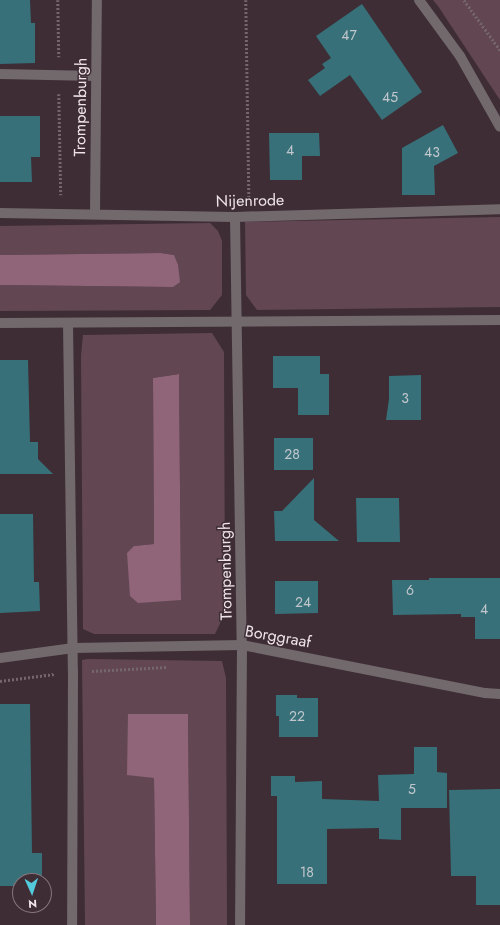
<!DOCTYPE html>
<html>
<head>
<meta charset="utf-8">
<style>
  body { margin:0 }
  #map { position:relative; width:500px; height:925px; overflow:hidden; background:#3e2d35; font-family:Jost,sans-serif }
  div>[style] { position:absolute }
  .green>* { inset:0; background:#624753 }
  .water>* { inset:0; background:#906579 }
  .building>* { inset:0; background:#377079 }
  .path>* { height:2.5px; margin-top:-1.25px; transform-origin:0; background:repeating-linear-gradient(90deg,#75666d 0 2px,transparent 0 4px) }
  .minor>* { height:10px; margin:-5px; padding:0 5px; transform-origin:5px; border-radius:5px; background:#72696d }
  span { translate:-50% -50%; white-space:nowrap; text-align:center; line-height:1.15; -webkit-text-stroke:3px #3e2d35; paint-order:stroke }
  .number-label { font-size:14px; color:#c1c7cd }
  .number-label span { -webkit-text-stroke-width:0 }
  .street-label { font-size:16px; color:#efe4e9 }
  .north { position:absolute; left:12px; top:873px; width:40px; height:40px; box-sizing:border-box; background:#3e2d35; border:1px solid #85767d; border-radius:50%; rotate:177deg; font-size:11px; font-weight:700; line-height:16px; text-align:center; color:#efe4e9 }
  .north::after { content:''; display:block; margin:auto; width:14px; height:18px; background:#53cadc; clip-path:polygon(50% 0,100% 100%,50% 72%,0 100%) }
</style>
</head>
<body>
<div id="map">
  <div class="green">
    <div style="clip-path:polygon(433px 0,500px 0,500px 100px,438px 6px)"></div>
    <div style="clip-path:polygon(500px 217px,500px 307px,257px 310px,246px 295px,245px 222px)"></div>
    <div style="clip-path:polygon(210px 223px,218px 231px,222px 241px,222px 295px,210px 310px,0 311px,0 285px,173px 287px,174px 255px,161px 253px,0 255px,0 226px)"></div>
    <div style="clip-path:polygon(evenodd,212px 333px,224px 352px,225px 613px,215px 634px,94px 634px,83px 629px,81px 356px,83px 335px,212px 333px,178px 374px,179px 374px,181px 600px,134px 546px,154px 544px,153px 378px,178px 374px)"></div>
    <div style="clip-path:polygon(88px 659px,222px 661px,226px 678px,227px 925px,190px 925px,188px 715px,129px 714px,154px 778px,156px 925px,85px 925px,82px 660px)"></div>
  </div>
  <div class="water">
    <div style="clip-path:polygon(161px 253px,174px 255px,178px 265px,180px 282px,173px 287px,0 285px,0 255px)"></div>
    <div style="clip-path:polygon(179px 374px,181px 600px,138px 603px,130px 596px,127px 553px,134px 546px,154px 544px,153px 378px)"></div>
    <div style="clip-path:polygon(128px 714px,188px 714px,190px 925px,156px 925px,154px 778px,127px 775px)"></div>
  </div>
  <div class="building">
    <div style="clip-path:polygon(0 0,30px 0,31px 23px,35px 23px,35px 63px,0 64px)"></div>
    <div style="clip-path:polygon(362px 4px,422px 92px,382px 120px,350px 75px,320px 96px,308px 80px,325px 68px,322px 64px,331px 58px,316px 36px)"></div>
    <div style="clip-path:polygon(0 116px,40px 116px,40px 157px,31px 157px,32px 182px,0 182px)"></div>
    <div style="clip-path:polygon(443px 125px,458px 153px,434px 166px,435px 195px,402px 195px,402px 148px)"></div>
    <div style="clip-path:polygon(269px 133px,319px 133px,320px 156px,302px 156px,302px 180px,270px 180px)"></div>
    <div style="clip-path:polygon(273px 356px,320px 356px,320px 374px,329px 374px,329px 415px,298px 415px,298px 388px,273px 388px)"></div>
    <div style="clip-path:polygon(0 360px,28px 360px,30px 442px,38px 442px,38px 459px,53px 474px,0 474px)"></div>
    <div style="clip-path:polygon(421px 375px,421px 420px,386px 420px,389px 399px,389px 376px)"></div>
    <div style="clip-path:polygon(274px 438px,313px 438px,313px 470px,274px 470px)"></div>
    <div style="clip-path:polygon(314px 478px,314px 520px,339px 541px,275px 541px,274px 511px,282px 511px)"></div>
    <div style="clip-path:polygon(356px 498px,399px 498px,400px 542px,357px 542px)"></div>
    <div style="clip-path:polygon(0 514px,33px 514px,34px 582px,39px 582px,40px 611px,0 613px)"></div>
    <div style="clip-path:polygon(429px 578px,500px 578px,500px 639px,475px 639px,475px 617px,461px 617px,461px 614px,393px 615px,392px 580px,429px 580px)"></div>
    <div style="clip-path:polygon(275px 581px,318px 581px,318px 613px,275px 614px)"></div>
    <div style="clip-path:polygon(276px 695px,297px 695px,297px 698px,318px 698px,318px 737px,279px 737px,279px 716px,276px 716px)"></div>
    <div style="clip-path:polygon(0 704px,30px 704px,32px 853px,42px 853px,42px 881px,20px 881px,20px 886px,0 886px)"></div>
    <div style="clip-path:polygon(414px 747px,437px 747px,437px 772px,447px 773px,447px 808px,401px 808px,401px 840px,379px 839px,379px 828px,327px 829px,327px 884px,277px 884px,277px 796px,271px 796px,271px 776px,295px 776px,295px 782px,322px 781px,322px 799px,379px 801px,378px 775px,414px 774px)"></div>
    <div style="clip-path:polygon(500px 789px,500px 905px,476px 905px,476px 876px,451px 876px,449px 790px)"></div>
  </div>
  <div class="path">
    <div style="left:58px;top:0;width:57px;rotate:89deg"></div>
    <div style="left:246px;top:0;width:197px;rotate:89.1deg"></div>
    <div style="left:464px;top:0;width:62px;rotate:54.2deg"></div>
    <div style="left:59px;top:94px;width:101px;rotate:88.9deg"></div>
    <div style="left:92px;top:671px;width:75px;rotate:-3.1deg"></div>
    <div style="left:0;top:681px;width:55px;rotate:-7.3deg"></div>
  </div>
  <div class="minor">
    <div style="left:419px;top:0;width:69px;rotate:53.8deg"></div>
    <div style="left:460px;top:56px;width:81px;rotate:60.6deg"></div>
    <div style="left:0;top:74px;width:96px;rotate:1.2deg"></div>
    <div style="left:0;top:213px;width:235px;rotate:1deg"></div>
    <div style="left:235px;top:217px;width:265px;rotate:-1.7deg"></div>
    <div style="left:95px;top:214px;width:214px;rotate:-89.5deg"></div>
    <div style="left:235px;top:217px;width:428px;rotate:89.1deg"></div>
    <div style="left:242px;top:645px;width:280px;rotate:90.4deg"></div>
    <div style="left:0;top:323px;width:500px;rotate:-0.34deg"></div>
    <div style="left:68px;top:323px;width:348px;rotate:89.2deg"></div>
    <div style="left:73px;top:671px;width:254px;rotate:90.2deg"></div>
    <div style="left:0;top:658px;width:74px;rotate:-7.8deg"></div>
    <div style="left:73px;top:648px;width:169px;rotate:-1deg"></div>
    <div style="left:242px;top:645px;width:248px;rotate:11.2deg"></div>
    <div style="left:485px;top:693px;width:15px;rotate:4deg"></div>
  </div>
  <div class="number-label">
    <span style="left:349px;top:35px">47</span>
    <span style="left:390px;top:97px">45</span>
    <span style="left:290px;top:150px">4</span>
    <span style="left:432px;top:152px">43</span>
    <span style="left:405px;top:398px">3</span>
    <span style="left:292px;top:454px">28</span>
    <span style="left:410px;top:590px">6</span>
    <span style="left:303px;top:602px">24</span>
    <span style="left:484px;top:609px">4</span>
    <span style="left:297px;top:716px">22</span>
    <span style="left:412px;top:789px">5</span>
    <span style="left:307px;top:872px">18</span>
  </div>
  <div class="street-label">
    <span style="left:81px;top:107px;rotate:-89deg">Trompenburgh</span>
    <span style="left:250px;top:201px;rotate:-1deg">Nijenrode</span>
    <span style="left:226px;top:571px;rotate:-91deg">Trompenburgh</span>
    <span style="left:278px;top:637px;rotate:10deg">Borggraaf</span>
  </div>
  <div class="north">N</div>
</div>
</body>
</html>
